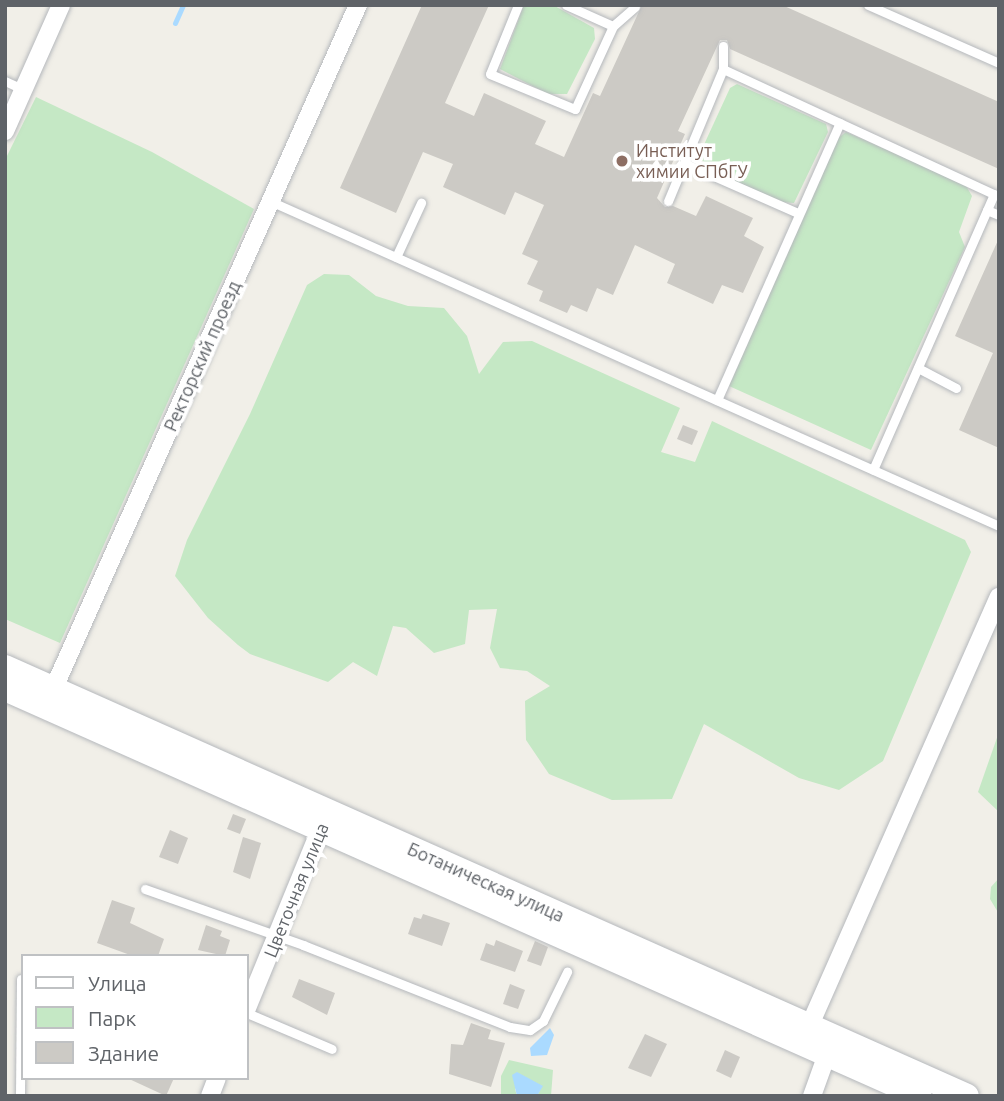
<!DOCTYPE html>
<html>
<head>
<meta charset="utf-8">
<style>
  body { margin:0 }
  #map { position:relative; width:1004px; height:1101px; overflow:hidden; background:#f1efe8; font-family:Ubuntu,sans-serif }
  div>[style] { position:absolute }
  .green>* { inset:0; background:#c5e8c5 }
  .water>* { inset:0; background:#aadaff }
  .stream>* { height:5px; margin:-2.5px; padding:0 2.5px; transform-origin:2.5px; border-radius:2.5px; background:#aadaff }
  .building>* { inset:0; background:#cccac5 }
  .roads { filter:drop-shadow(0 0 2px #b5b8bc) drop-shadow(0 0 2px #b5b8bc) }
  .lane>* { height:9px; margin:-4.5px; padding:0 4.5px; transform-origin:4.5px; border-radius:4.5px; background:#fff }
  .street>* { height:18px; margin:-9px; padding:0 9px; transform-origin:9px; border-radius:9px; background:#fff }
  .secondary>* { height:24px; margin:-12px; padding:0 12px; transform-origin:12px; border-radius:12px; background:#fff }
  .dots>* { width:19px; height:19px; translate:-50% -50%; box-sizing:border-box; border:4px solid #fff; border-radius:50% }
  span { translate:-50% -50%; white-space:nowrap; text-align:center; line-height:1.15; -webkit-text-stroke:7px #fff; paint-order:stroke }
  .education-label { font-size:18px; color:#785e54 }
  .left { translate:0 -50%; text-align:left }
  .street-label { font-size:18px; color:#5f6368 }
  .frame { position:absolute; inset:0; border:7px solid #5f6368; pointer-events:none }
  .legend { position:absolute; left:21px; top:954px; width:228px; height:126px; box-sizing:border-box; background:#fff; border:2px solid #bfc1c3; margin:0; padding:9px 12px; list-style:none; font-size:21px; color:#5f6368 }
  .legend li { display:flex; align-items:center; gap:14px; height:35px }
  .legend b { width:35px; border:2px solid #bfc1c3 }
</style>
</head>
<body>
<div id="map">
  <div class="green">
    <div style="clip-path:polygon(524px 5px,553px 5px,594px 28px,595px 39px,567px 94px,548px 94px,500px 69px)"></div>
    <div style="clip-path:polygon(737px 84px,826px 124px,828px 132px,794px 203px,782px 202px,711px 170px,702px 160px,702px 149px,730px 88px)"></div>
    <div style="clip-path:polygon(36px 97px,152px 152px,254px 209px,60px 643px,5px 619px,5px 160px)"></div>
    <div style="clip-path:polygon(846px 132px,965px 184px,972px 196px,959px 232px,965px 247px,871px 450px,729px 386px,838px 138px)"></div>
    <div style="clip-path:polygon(324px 274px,349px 275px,376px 296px,408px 306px,444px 308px,467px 336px,479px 374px,503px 342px,532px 341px,680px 408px,661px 452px,695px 462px,712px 421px,965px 540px,971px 552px,883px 761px,839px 790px,799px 778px,704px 724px,672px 799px,612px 800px,549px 774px,526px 740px,525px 701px,550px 686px,527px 671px,500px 668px,490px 648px,497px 609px,469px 610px,465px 644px,434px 653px,406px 628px,393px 626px,377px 676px,353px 662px,328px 682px,250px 654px,238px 645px,208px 618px,175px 576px,187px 540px,250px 414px,307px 285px)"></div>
    <div style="clip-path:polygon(999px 732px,999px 812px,978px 792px)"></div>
    <div style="clip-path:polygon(999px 878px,999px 914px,990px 899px,991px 887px)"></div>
    <div style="clip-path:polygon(509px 1060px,553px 1070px,551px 1096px,537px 1096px,542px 1086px,524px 1079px,515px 1089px,517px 1096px,501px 1096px,501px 1076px)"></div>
  </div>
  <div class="water">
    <div style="clip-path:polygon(550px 1028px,554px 1035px,547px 1055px,531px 1056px,530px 1048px)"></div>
    <div style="clip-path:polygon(517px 1072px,543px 1086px,537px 1096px,517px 1096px,512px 1075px)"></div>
  </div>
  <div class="stream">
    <div style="left:175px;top:23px;width:20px;rotate:-66deg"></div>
  </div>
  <div class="building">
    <div style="clip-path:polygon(422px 5px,489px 5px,445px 103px,474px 116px,484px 93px,546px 121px,535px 144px,564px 157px,593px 93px,600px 96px,642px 5px,782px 5px,999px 102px,999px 169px,730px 49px,727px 40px,720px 40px,678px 131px,685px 134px,657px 198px,665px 207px,673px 206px,696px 216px,706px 196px,753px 218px,744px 236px,764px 247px,743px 293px,722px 285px,713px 304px,667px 283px,675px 264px,635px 245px,613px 295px,597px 288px,587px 312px,571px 305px,567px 313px,539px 301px,543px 291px,527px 284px,538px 261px,522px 254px,544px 205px,515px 192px,505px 215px,443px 187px,453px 164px,423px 152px,396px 213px,340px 188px)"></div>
    <div style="clip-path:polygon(999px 238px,999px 448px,959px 430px,993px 353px,955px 336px)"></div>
    <div style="clip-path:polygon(683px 425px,698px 431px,692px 445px,677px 439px)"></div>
    <div style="clip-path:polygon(233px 814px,246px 819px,240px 834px,227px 829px)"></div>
    <div style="clip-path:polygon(170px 830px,188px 838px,178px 864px,159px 857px)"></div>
    <div style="clip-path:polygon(243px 837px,261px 843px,250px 879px,233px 872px)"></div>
    <div style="clip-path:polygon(112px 900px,135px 908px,130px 923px,164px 939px,158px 956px,133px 956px,97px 943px)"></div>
    <div style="clip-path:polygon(423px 914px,450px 923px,442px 946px,408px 934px,414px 917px,421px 919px)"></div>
    <div style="clip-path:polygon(206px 925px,222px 931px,220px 936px,230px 940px,225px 956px,198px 950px)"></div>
    <div style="clip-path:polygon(496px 940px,523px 951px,515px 972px,480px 960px,486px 943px,494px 946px)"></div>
    <div style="clip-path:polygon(535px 941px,548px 947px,541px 966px,527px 961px)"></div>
    <div style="clip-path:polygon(299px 979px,335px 993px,327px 1015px,292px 997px)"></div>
    <div style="clip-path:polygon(510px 984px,525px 990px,518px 1009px,503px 1004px)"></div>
    <div style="clip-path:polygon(471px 1023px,491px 1030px,488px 1039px,505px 1043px,491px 1087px,449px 1074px,451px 1044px,463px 1045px)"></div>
    <div style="clip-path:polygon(645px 1034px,667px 1044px,651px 1077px,628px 1068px)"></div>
    <div style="clip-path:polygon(725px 1050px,740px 1057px,731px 1078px,716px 1071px)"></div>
    <div style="clip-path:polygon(127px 1078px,174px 1078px,166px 1096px)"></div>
  </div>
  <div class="roads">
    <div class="lane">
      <div style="left:518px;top:5px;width:74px;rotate:112.1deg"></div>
      <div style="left:490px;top:74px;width:92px;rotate:22.4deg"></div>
      <div style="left:575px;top:109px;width:91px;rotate:-65.4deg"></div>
      <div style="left:613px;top:26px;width:29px;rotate:-41deg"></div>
      <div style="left:566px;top:5px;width:51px;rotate:24.1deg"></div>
      <div style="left:868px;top:5px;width:143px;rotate:23.9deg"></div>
      <div style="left:723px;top:46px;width:23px;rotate:90deg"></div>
      <div style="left:723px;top:69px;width:298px;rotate:24.8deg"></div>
      <div style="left:994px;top:194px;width:301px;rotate:113.7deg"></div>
      <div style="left:5px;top:81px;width:21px;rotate:25deg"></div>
      <div style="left:684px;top:163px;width:124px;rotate:23.7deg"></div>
      <div style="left:270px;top:201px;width:798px;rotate:24.03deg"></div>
      <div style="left:668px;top:201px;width:143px;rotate:-67.4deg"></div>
      <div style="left:987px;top:210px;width:13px;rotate:23deg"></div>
      <div style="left:396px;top:257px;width:60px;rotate:-65.2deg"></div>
      <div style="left:918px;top:368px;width:43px;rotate:27.8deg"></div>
      <div style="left:717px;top:400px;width:303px;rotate:-66.1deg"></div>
      <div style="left:145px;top:889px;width:168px;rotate:19.5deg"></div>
      <div style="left:303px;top:945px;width:223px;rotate:21.6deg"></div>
      <div style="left:510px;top:1027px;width:20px;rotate:9deg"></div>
      <div style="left:530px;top:1030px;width:16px;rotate:-35deg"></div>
      <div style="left:543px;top:1021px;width:55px;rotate:-63.9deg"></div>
      <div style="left:247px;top:1013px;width:92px;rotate:23deg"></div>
      <div style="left:20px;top:1096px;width:117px;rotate:-89.5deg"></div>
    </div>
    <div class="street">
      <div style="left:5px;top:131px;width:138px;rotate:-66deg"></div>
      <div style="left:49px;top:699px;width:760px;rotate:-66deg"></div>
      <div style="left:247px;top:1008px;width:203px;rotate:-67.7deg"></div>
      <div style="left:805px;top:1036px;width:480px;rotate:-66.2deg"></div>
      <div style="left:210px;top:1096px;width:19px;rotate:-69deg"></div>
      <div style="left:812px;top:1096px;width:53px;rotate:-70.2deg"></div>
    </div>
    <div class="secondary">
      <div style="left:5px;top:667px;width:1053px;rotate:24.03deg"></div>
      <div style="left:5px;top:689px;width:1001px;rotate:23.98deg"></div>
    </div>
  </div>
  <div class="dots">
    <div style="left:622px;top:161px;background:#8d6e63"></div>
  </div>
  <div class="education-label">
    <span class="left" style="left:636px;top:161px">Институт<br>химии СПбГУ</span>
  </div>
  <div class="street-label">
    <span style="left:202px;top:356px;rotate:-66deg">Ректорский проезд</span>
    <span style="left:486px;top:882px;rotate:24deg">Ботаническая улица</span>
    <span style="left:296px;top:890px;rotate:-68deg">Цветочная улица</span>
  </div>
  <div class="frame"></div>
  <ul class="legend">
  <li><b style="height:9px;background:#fff"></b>Улица</li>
  <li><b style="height:19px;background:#c5e8c5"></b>Парк</li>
  <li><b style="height:19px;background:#cccac5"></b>Здание</li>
  </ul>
</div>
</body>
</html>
